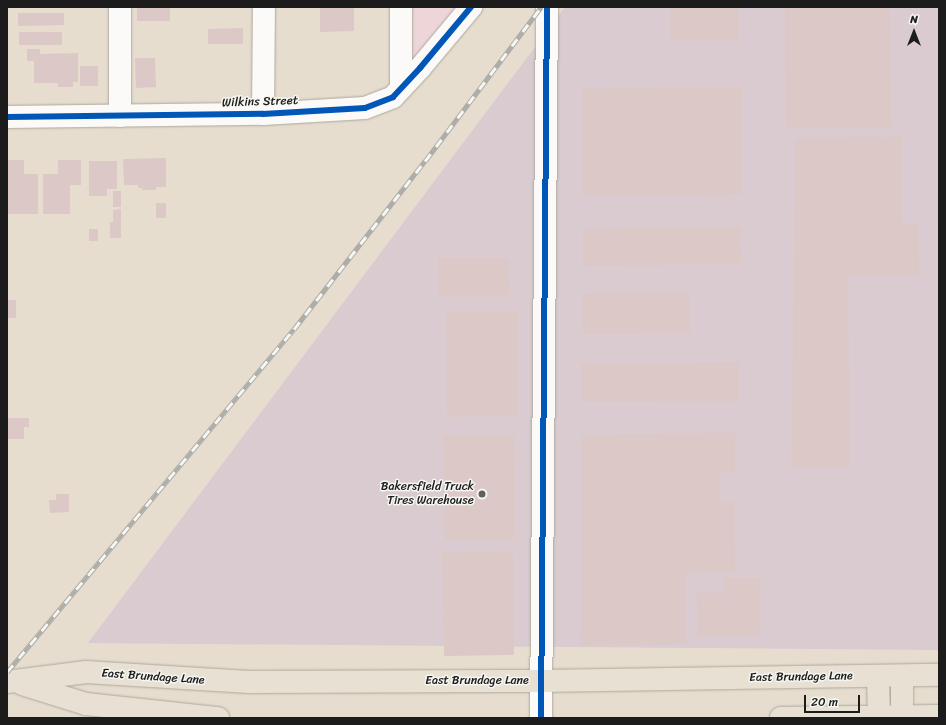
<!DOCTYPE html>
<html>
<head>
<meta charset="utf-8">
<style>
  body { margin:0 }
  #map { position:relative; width:946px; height:725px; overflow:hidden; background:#e6ddce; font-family:Sriracha,sans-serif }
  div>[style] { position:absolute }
  .built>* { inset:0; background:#edd5d8 }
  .industrial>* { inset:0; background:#d9cbcf }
  .building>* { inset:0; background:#dcc8c7 }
  .roads { filter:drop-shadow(0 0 1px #ada89e) drop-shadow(0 0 1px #ada89e) }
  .minor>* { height:22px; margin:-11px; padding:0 11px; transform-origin:11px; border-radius:11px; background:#fbfaf8 }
  .major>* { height:22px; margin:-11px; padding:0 11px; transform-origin:11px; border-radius:11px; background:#e7e0d3 }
  .highway>* { height:22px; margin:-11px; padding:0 11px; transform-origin:11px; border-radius:11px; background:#e7e0d3 }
  .rail>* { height:4.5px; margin-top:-2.25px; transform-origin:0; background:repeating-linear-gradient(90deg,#f6f6f2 0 9px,#aeadaa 0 18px); box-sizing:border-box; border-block:1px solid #aeadaa }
  .cycleway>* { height:6px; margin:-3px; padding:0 3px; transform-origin:3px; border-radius:3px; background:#0057b8 }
  .dots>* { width:11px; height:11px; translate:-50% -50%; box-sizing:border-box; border:2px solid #f6f6f2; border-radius:50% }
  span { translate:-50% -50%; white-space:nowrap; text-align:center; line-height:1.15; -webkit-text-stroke:3px #f6f6f2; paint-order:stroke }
  .street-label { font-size:12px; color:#1c1c1c }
  .poi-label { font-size:12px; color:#1c1c1c }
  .right { translate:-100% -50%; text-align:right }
  .frame { position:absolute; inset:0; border:8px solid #1c1c1c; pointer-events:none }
  .north { position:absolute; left:894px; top:12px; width:40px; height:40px; -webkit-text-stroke:3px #f6f6f2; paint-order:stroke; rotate:0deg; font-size:11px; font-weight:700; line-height:16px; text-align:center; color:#1c1c1c }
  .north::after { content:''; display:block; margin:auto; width:14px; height:18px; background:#1c1c1c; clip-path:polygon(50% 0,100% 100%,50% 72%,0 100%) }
  .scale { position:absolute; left:804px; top:695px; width:56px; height:18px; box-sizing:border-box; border:2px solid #1c1c1c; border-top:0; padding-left:5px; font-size:12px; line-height:14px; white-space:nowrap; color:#1c1c1c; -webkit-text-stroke:3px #f6f6f2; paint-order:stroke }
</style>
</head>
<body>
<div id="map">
  <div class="built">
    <div style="clip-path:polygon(407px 7px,471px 7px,406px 93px)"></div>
  </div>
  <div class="industrial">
    <div style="clip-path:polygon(565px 7px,939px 7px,939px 650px,88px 643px)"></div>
  </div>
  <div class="building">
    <div style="clip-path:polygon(137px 7px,170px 7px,170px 21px,137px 21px)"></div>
    <div style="clip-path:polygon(320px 7px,354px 7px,354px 31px,320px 32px)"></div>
    <div style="clip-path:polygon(670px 7px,739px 7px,739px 40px,670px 40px)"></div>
    <div style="clip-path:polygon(785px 7px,890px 7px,891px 127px,786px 128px)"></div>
    <div style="clip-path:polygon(18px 13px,64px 13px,64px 25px,18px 26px)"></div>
    <div style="clip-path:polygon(243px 28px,243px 44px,208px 44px,208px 29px)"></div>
    <div style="clip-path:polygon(19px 32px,62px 32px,62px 45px,19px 45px)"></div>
    <div style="clip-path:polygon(27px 49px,40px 49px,40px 54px,78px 53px,78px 82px,73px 82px,73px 87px,58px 87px,58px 83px,34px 83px,34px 61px,27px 61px)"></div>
    <div style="clip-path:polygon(135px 58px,155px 58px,156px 87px,136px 88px)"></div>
    <div style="clip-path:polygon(80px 66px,98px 66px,98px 86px,80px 86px)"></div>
    <div style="clip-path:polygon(741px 87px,742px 194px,583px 195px,582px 89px)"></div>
    <div style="clip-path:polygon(902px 137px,902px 224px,918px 223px,919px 276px,848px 276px,850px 467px,792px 467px,795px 138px)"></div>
    <div style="clip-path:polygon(166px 158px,166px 187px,156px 187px,156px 190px,142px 190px,142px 188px,138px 188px,138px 185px,124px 185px,123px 159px)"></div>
    <div style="clip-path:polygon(7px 160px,24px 160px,24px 174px,38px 174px,38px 214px,7px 214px)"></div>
    <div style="clip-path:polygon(58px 160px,81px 160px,81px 185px,70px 185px,70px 214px,43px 214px,43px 174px,58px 174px)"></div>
    <div style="clip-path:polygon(89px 161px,117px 161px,117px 189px,107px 189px,107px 196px,89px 196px)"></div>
    <div style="clip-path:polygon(113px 191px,121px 191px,121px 207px,113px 207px)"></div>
    <div style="clip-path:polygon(937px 192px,939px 192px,939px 226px,938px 226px)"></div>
    <div style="clip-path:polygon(156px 203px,166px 203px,166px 218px,156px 218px)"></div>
    <div style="clip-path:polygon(121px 209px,121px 238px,110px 238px,110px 222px,113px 222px,113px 210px)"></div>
    <div style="clip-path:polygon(740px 227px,741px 264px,583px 266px,583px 229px)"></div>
    <div style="clip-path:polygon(89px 229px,98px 229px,98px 241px,89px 241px)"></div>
    <div style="clip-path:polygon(438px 258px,508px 258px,509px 297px,439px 297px)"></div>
    <div style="clip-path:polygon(690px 293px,690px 333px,583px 334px,582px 294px)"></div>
    <div style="clip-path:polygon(7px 300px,16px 300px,16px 318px,7px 318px)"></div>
    <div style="clip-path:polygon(517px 311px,518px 416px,447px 417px,446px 312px)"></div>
    <div style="clip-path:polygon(739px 362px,739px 401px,581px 402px,581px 364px)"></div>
    <div style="clip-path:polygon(938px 368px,939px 368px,939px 380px,938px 380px)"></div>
    <div style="clip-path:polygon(7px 418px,29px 418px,29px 427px,24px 427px,24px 439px,7px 439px)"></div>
    <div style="clip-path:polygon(735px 433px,735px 472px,719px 472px,720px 503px,734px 502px,735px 572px,685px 573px,686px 644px,581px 645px,582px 435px)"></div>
    <div style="clip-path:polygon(514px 435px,515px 539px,445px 540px,444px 436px)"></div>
    <div style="clip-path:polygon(56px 494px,69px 494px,69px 512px,50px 513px,49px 500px,56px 500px)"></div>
    <div style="clip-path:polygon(513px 552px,514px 655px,444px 656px,442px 553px)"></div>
    <div style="clip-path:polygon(724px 578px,760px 578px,760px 635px,698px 635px,697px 593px,724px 593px)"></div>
  </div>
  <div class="roads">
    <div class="minor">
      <div style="left:401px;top:88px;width:81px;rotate:-90deg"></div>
      <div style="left:263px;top:114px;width:107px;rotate:-89.5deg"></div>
      <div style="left:120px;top:116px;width:109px;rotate:-90deg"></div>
      <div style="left:7px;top:117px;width:256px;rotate:-0.7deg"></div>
      <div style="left:263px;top:114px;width:102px;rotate:-3.4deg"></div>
      <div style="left:365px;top:108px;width:30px;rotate:-21deg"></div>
      <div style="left:393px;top:97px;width:40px;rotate:-47deg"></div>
      <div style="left:420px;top:68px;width:80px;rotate:-50.1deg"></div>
      <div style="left:541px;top:718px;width:711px;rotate:-89.52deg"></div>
    </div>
    <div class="major">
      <div style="left:7px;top:682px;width:80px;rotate:-7.2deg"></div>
      <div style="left:86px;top:672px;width:163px;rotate:3.5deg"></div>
      <div style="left:249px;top:682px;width:293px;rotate:-0.2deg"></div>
      <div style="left:542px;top:681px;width:397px;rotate:-0.9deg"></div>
      <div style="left:22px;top:684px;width:67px;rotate:17.4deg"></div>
      <div style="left:86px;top:704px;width:133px;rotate:6.1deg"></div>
      <div style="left:781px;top:718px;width:158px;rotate:-0.7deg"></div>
    </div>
    <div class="highway">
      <div style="left:878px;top:676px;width:42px;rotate:88.6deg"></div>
      <div style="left:902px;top:676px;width:42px;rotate:90deg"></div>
    </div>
  </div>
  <div class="rail">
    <div style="left:7px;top:672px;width:447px;rotate:-50.1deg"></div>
    <div style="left:294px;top:329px;width:213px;rotate:-52.1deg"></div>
    <div style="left:425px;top:161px;width:193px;rotate:-53deg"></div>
  </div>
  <div class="cycleway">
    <div style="left:7px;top:117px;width:256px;rotate:-0.7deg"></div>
    <div style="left:263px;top:114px;width:102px;rotate:-3.4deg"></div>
    <div style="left:365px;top:108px;width:30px;rotate:-21deg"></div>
    <div style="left:393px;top:97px;width:40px;rotate:-47deg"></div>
    <div style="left:420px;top:68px;width:80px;rotate:-50.1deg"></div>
    <div style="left:541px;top:718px;width:711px;rotate:-89.52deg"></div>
  </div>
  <div class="dots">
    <div style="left:482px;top:494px;background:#63605a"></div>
  </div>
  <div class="street-label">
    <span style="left:260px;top:102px;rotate:-2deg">Wilkins Street</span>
    <span style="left:153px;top:677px;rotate:4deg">East Brundage Lane</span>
    <span style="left:801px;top:677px;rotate:-1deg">East Brundage Lane</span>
    <span style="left:477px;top:681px">East Brundage Lane</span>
  </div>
  <div class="poi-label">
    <span class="right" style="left:474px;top:494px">Bakersfield Truck<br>Tires Warehouse</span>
  </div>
  <div class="frame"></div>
  <div class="north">N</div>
  <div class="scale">20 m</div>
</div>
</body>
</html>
